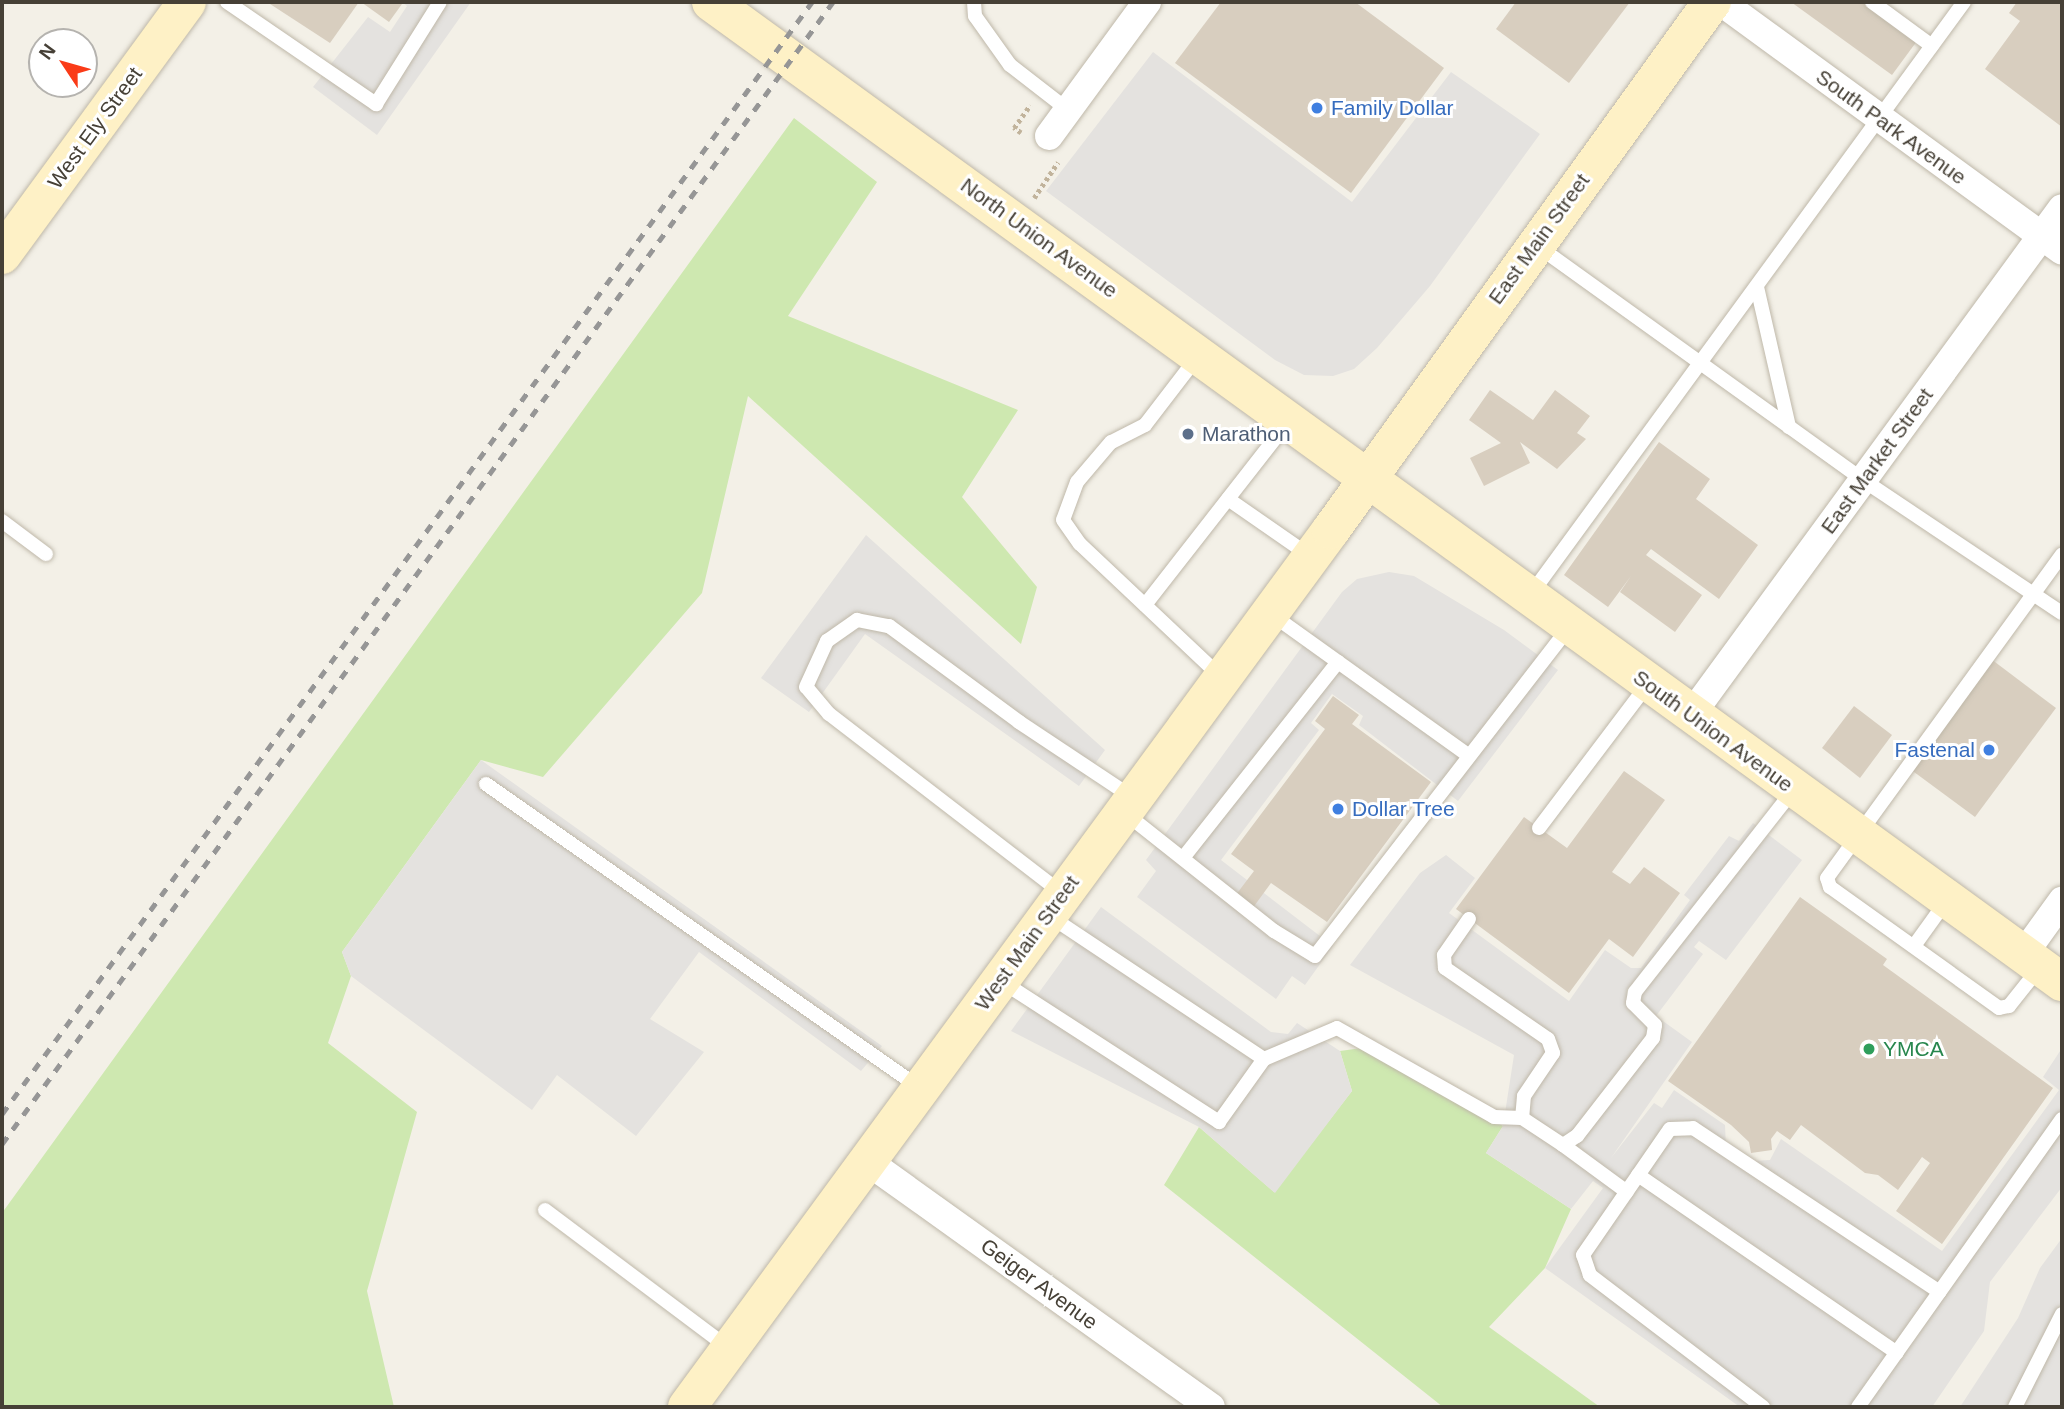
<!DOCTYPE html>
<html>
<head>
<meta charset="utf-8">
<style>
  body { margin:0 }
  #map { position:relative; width:2064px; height:1409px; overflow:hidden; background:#f3f0e7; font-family:Arial,sans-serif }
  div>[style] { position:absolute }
  .green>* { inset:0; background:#cee8b0 }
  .parking>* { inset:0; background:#e4e2df }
  .building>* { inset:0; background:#d8cebf }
  .path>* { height:4.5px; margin-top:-2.25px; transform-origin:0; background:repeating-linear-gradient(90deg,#c1b39b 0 3.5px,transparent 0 7px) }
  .roads { filter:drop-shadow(0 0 2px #bfb8a9) drop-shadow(0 0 2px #bfb8a9) }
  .lane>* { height:14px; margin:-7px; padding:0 7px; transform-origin:7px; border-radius:7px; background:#fff }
  .street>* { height:28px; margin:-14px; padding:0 14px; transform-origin:14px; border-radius:14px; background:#fff }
  .secondary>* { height:38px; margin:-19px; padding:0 19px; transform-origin:19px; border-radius:19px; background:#fef1c6 }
  .rail>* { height:5px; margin-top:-2.5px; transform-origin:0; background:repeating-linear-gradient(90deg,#969696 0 9px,transparent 0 18px) }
  .dots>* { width:19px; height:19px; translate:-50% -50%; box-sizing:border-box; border:4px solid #fff; border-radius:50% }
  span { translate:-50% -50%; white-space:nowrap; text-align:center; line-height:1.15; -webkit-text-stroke:6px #fff; paint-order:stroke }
  .shop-label { font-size:21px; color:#366cbe }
  .left { translate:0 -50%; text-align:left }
  .right { translate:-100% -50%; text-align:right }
  .street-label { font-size:21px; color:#464036 }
  .service-label { font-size:21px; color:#4e5e75 }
  .leisure-label { font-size:21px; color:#27864d }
  .frame { position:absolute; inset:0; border:4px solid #464036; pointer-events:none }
  .north { position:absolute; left:28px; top:28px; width:70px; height:70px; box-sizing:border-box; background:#fff; border:2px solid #b5b3af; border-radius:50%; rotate:306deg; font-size:19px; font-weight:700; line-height:28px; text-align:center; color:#464036 }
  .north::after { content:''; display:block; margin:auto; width:24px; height:32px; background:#fa3b18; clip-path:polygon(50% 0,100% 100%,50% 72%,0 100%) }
</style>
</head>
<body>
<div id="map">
  <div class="green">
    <div style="clip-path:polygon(794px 118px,877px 182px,788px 316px,1018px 410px,962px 497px,1037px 587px,1021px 644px,748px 396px,702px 593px,543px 777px,481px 760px,342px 952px,351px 976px,328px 1043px,417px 1112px,367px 1291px,394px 1407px,2px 1407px,2px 1213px)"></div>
    <div style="clip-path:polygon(1376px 1046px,1503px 1126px,1486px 1153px,1571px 1209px,1545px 1268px,1489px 1327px,1600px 1407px,1443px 1407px,1164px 1185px,1199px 1127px,1274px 1192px,1352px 1091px,1340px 1051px)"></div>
  </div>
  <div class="parking">
    <div style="clip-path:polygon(402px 2px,471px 2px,377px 135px,313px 87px,368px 17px,390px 32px,407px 6px)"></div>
    <div style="clip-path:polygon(1153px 52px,1352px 202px,1451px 72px,1540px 134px,1430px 286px,1377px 348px,1354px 369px,1333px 376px,1304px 375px,1275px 360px,1046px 191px)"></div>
    <div style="clip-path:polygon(866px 535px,1105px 750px,1079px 786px,865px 634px,809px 712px,761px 678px)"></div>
    <div style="clip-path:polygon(1389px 572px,1414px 576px,1504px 630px,1558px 670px,1458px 801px,1359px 725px,1363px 716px,1332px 694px,1311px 723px,1319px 730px,1221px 860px,1333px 946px,1305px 985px,1292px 976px,1276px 999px,1137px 897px,1156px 871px,1146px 860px,1342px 592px,1357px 579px)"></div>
    <div style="clip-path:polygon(481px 760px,882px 1046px,861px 1071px,699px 952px,650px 1019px,704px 1052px,636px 1136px,557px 1075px,532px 1110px,351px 976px,342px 952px)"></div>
    <div style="clip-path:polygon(1753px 823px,1802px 860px,1726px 960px,1699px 941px,1694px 947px,1703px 954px,1656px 1016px,1692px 1042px,1611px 1158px,1654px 1103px,1662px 1108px,1674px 1090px,1725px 1125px,1726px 1148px,1750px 1161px,1770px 1160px,1781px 1139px,1942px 1251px,2059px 1090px,2043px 1077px,2062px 1048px,2062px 1187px,1990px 1282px,1984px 1331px,1932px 1407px,1740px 1407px,1545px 1268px,1603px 1188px,1593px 1181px,1571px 1209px,1486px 1153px,1503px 1126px,1514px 1055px,1350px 965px,1420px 873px,1446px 855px,1475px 878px,1449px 913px,1569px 1001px,1605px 950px,1631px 968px,1641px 968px,1690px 900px,1684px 895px,1729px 836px,1739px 841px)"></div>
    <div style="clip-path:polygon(1101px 907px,1271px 1032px,1288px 1034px,1297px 1023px,1340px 1051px,1352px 1091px,1275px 1193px,1199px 1127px,1011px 1031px)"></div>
    <div style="clip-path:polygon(2062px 1238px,2062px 1407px,1960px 1407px,2018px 1318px,2040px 1268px)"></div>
  </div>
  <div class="building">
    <div style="clip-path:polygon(267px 2px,359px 2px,330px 43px)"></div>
    <div style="clip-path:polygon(361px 2px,398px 2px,402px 4px,389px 22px)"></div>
    <div style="clip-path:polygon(1221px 2px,1355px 2px,1444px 68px,1351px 193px,1175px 63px)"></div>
    <div style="clip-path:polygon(1516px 2px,1630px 2px,1569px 83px,1496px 29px)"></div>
    <div style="clip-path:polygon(1791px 2px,1863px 2px,1917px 41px,1892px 75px)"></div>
    <div style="clip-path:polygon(2017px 2px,2062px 2px,2062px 127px,1985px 69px,2020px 21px,2009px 13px)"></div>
    <div style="clip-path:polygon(1490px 390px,1533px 420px,1555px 390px,1590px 416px,1577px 433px,1586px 439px,1557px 469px,1520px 442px,1530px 463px,1484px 486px,1470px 458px,1501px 443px,1469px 420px)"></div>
    <div style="clip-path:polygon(1659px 442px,1710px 479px,1696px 499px,1758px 545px,1719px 599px,1651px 549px,1646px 555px,1702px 595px,1675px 632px,1620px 592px,1631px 576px,1608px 607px,1564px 575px)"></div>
    <div style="clip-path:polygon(1991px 659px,2056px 708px,1975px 817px,1910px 769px)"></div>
    <div style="clip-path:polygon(1333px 696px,1359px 715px,1352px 724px,1431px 782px,1327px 922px,1271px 883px,1252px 909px,1235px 896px,1254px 871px,1231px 854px,1325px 729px,1315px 721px)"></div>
    <div style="clip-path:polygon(1854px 706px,1892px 735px,1860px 778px,1822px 748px)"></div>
    <div style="clip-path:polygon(1624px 771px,1665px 800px,1612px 872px,1630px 884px,1644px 867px,1680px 893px,1633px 957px,1609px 939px,1569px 993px,1456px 909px,1524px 817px,1567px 848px)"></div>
    <div style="clip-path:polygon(1800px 897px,1887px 959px,1883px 965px,2053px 1088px,1942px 1244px,1896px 1211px,1930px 1163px,1922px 1157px,1898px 1190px,1878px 1175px,1865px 1173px,1801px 1125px,1790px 1140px,1777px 1131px,1771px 1139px,1772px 1150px,1751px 1153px,1749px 1142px,1731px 1125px,1668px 1081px)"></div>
  </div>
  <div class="path">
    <div style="left:1021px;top:133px;width:9px;rotate:-144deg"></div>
    <div style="left:1014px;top:128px;width:28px;rotate:-55deg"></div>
    <div style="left:1034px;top:198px;width:43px;rotate:-56.3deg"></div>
  </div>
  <div class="roads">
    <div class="lane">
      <div style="left:227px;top:2px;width:181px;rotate:34.4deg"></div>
      <div style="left:376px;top:104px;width:120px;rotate:-57.9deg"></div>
      <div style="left:974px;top:2px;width:14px;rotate:86deg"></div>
      <div style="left:975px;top:16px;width:60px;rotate:54.5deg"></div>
      <div style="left:1010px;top:65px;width:73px;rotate:37.8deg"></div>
      <div style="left:1872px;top:2px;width:74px;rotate:36.3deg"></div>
      <div style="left:1539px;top:247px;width:399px;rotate:35.7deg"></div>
      <div style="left:1863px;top:480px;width:239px;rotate:33.8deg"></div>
      <div style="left:1757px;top:287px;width:144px;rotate:77.1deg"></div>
      <div style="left:1198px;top:356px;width:87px;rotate:127.5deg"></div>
      <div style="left:1145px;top:425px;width:38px;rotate:153deg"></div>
      <div style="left:1111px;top:442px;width:52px;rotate:130.4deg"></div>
      <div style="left:1077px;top:482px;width:40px;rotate:110.2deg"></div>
      <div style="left:1063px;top:520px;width:29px;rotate:55deg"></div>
      <div style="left:1080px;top:544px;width:194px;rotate:43.3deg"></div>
      <div style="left:1228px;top:499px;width:100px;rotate:34.8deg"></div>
      <div style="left:2px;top:521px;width:55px;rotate:36.9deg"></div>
      <div style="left:1531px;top:594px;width:733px;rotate:-53.82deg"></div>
      <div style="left:1145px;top:605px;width:232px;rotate:-52deg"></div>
      <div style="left:1271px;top:614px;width:242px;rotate:35.6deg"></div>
      <div style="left:486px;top:784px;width:530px;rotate:35.01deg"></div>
      <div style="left:1125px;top:813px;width:190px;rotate:38.4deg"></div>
      <div style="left:1274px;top:931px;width:48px;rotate:31.4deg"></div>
      <div style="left:1315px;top:956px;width:416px;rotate:-52.3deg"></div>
      <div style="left:1539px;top:828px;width:179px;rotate:-52.9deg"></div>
      <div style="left:1183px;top:858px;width:250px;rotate:-51.7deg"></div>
      <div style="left:1063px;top:894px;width:295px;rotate:-142.4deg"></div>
      <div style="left:829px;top:714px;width:35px;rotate:-130deg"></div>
      <div style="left:806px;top:687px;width:51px;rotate:-65.5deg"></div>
      <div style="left:827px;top:641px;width:37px;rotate:-35deg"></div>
      <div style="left:857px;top:620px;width:33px;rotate:11deg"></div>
      <div style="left:889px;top:626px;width:162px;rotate:36.4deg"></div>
      <div style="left:1019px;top:722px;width:136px;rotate:33.6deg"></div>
      <div style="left:1051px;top:917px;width:256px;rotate:33.7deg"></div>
      <div style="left:1264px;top:1059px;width:79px;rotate:-23deg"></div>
      <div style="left:1337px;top:1028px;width:180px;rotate:29.5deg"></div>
      <div style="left:1494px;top:1117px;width:28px;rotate:2deg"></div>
      <div style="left:1469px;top:919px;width:44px;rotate:124.8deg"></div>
      <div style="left:1444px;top:955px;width:13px;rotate:86deg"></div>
      <div style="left:1445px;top:968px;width:125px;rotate:34.6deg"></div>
      <div style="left:1548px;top:1039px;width:15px;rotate:70deg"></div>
      <div style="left:1553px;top:1053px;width:52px;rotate:124deg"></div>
      <div style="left:1524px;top:1096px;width:22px;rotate:95deg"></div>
      <div style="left:1522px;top:1118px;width:49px;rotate:33.4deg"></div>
      <div style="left:1563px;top:1145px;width:17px;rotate:-33deg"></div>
      <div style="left:1577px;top:1136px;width:124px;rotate:-52.2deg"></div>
      <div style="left:1653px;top:1038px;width:13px;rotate:-81deg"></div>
      <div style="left:1655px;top:1025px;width:31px;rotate:-135deg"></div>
      <div style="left:1633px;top:1003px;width:11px;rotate:-80deg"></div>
      <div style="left:1635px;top:992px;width:258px;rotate:-51.9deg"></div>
      <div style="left:1914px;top:946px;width:57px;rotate:-54.3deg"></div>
      <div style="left:2040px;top:967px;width:50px;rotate:128.5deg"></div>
      <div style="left:2009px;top:1006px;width:10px;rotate:169deg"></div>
      <div style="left:1999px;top:1008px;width:208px;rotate:-144.4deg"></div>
      <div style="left:1830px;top:887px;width:9px;rotate:-108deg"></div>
      <div style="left:1827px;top:878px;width:400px;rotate:-54deg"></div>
      <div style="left:1001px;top:981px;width:260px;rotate:32.9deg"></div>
      <div style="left:1219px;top:1122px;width:77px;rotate:-54.5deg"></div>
      <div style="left:1563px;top:1145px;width:79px;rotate:36.3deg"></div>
      <div style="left:1638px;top:1175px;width:314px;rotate:34.5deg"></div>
      <div style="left:545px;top:1210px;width:230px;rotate:36.9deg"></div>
      <div style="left:1763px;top:1407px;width:218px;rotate:-142.7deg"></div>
      <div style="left:1590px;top:1275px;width:21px;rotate:-109deg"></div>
      <div style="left:1583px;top:1255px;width:153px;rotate:-55.4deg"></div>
      <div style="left:1670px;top:1129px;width:23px;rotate:-2deg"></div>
      <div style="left:1693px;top:1128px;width:296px;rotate:33.6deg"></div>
      <div style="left:1858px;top:1407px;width:353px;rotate:-54.7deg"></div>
      <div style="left:2015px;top:1407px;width:104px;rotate:-63.2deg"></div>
    </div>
    <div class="street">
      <div style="left:1721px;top:2px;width:422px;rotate:36.1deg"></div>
      <div style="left:1049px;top:136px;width:166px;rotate:-53.8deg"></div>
      <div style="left:1691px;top:715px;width:628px;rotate:-53.8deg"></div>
      <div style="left:2023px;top:955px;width:67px;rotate:-54.2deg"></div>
      <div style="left:867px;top:1161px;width:423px;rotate:35.6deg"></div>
    </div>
    <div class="secondary">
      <div style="left:711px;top:2px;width:1669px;rotate:35.96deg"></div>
      <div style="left:2px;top:255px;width:313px;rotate:-53.8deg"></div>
      <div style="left:687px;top:1407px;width:1088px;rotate:-53.71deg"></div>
      <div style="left:1331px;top:530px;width:651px;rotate:-54.19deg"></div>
    </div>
  </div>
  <div class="rail">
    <div style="left:2px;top:1114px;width:1376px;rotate:-53.93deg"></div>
    <div style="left:2px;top:1144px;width:1412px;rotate:-53.96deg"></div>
  </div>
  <div class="dots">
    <div style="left:1317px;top:108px;background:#3f7fe0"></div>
    <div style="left:1188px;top:434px;background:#5c6f8a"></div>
    <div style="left:1989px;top:750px;background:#3f7fe0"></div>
    <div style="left:1338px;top:809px;background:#3f7fe0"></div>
    <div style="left:1869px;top:1049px;background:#2e9e5b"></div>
  </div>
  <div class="shop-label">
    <span class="left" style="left:1331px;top:108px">Family Dollar</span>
    <span class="right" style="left:1975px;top:750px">Fastenal</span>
    <span class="left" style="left:1352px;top:809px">Dollar Tree</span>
  </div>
  <div class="street-label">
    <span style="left:1891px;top:127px;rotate:36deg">South Park Avenue</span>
    <span style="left:95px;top:128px;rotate:-54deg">West Ely Street</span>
    <span style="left:1039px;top:238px;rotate:36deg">North Union Avenue</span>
    <span style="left:1539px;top:239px;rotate:-54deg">East Main Street</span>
    <span style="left:1877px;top:461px;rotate:-54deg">East Market Street</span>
    <span style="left:1713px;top:731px;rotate:36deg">South Union Avenue</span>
    <span style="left:1027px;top:943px;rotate:-54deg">West Main Street</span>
    <span style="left:1039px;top:1284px;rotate:36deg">Geiger Avenue</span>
  </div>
  <div class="service-label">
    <span class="left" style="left:1202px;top:434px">Marathon</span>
  </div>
  <div class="leisure-label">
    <span class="left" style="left:1883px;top:1049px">YMCA</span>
  </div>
  <div class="frame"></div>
  <div class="north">N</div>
</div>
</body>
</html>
